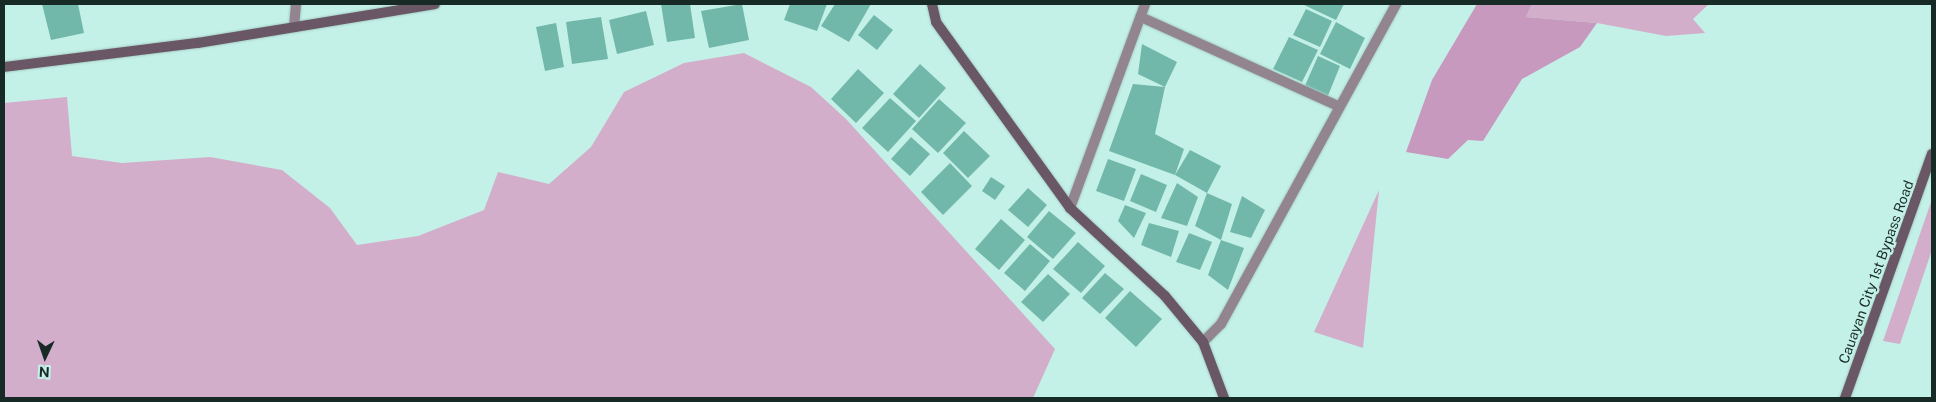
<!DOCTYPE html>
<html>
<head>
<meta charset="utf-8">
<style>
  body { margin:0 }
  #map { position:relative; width:1936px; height:402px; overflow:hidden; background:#c4f1e7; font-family:"Public Sans",sans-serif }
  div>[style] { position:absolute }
  .green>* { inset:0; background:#d3aecb }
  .forest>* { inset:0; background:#c899be }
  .building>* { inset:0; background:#72b8aa }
  .roads { filter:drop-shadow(0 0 1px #a5cdc4) drop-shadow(0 0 1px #a5cdc4) }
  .street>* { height:10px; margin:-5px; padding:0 5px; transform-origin:5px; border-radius:5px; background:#92858f }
  .secondary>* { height:10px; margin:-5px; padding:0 5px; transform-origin:5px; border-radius:5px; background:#6a5766 }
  span { translate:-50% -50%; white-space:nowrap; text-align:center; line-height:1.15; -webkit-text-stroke:4.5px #c4f1e7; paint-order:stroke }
  .street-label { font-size:14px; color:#182a26 }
  .frame { position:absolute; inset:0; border:5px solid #182a26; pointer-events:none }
  .north { position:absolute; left:20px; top:332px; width:50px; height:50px; -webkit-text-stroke:4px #c4f1e7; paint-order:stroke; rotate:183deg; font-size:14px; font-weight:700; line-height:20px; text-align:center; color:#182a26 }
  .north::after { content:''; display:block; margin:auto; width:18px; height:22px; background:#182a26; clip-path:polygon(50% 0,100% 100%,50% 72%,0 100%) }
</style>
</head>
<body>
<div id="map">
  <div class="green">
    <div style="clip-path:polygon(1532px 4px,1709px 4px,1693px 19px,1705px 33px,1666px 36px,1597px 23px,1526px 17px)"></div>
    <div style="clip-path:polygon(744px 53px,811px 87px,846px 119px,1055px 349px,1033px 398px,4px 398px,4px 103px,67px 97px,72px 156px,122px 163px,210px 157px,282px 170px,330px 208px,357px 245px,418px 236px,484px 210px,498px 172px,549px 184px,591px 147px,624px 92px,684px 63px)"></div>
    <div style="clip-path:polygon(1379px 190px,1363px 348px,1314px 332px)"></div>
    <div style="clip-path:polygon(1932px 199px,1932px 250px,1900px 344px,1883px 341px)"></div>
  </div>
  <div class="forest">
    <div style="clip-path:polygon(1477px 4px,1532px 4px,1526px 17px,1597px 23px,1580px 47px,1522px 79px,1483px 141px,1468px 140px,1448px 159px,1406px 152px,1432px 80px)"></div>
  </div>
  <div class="building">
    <div style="clip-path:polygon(42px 4px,78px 4px,84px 33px,51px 40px)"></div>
    <div style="clip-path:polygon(661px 4px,690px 4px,695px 38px,667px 42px)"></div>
    <div style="clip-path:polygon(742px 4px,749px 40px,709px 48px,701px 11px)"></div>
    <div style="clip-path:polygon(790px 4px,827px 4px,817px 31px,784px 20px)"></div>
    <div style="clip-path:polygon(835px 4px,871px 4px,849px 42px,821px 26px)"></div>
    <div style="clip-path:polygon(1302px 4px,1344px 4px,1336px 20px)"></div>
    <div style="clip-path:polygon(1306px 9px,1332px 21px,1320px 47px,1293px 35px)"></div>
    <div style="clip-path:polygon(646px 11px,654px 45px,617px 54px,609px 20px)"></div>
    <div style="clip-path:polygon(874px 15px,893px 30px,877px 50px,858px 35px)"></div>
    <div style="clip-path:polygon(601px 17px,608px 59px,572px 64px,566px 22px)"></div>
    <div style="clip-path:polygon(1336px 22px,1365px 38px,1350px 69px,1320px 54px)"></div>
    <div style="clip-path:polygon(556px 23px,564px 67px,545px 71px,536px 27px)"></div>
    <div style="clip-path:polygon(1289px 37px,1318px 50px,1302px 82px,1273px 69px)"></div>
    <div style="clip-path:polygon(1142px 44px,1177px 62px,1165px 87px,1138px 74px)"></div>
    <div style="clip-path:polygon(1318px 56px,1340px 66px,1327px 98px,1304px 88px)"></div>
    <div style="clip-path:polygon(920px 64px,946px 88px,919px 118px,893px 94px)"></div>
    <div style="clip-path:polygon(858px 69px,884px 93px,856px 123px,831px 99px)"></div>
    <div style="clip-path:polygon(1133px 84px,1165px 87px,1155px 134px,1184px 149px,1175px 175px,1109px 151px)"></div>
    <div style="clip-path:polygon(890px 98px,916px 121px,888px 152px,862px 128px)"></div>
    <div style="clip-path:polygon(939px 99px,966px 123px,938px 153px,912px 129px)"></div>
    <div style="clip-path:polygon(964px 131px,990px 156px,968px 178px,943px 153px)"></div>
    <div style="clip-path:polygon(911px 137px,930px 154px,910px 176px,891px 159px)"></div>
    <div style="clip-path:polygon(1190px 150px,1221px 166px,1207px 193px,1175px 175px)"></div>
    <div style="clip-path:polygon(1108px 159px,1136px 169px,1124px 201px,1096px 191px)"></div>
    <div style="clip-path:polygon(950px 163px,972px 186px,943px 215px,921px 192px)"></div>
    <div style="clip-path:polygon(1141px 174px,1167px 185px,1156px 212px,1130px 201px)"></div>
    <div style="clip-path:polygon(991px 177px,1005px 186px,995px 200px,982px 191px)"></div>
    <div style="clip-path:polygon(1177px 183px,1198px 197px,1187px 226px,1161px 218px)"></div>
    <div style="clip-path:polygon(1028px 188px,1047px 205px,1028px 227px,1008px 210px)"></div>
    <div style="clip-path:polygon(1207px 193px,1232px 204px,1221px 240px,1195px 226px)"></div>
    <div style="clip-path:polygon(1242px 196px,1265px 210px,1251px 238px,1230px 232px)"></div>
    <div style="clip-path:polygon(1125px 205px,1146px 213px,1134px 238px,1118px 221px)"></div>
    <div style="clip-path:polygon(1049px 211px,1076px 233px,1053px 259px,1027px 237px)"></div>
    <div style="clip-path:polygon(1001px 219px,1025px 240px,999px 270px,975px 249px)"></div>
    <div style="clip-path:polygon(1149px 223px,1179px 231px,1171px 257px,1141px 245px)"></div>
    <div style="clip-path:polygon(1189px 233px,1212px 242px,1200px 270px,1176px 262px)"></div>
    <div style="clip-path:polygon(1221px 240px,1244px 248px,1228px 290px,1208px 275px)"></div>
    <div style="clip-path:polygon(1078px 242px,1105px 266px,1081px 293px,1053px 269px)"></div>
    <div style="clip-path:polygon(1030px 244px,1050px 261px,1025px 291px,1004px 273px)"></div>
    <div style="clip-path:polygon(1105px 273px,1124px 289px,1100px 314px,1082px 298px)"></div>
    <div style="clip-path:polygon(1048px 274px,1070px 294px,1043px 322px,1021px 302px)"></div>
    <div style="clip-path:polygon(1130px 291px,1162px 319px,1136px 347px,1105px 318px)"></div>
  </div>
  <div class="roads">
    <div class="street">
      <div style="left:1141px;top:17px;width:216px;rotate:24.3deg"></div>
      <div style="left:294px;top:27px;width:23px;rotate:-85deg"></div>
      <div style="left:1070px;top:208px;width:217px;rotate:-69.8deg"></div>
      <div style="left:1203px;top:342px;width:25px;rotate:-45deg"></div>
      <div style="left:1221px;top:324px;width:365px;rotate:-61.3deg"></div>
    </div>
    <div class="secondary">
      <div style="left:932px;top:4px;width:18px;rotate:77deg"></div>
      <div style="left:936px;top:22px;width:229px;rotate:54.2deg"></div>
      <div style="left:1070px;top:208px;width:129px;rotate:42.8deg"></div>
      <div style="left:1165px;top:296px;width:60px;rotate:50.4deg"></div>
      <div style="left:1203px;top:342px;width:60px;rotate:69.4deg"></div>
      <div style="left:4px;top:67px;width:195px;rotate:-7.1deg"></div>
      <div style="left:198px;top:43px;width:240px;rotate:-9.3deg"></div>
      <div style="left:1845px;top:398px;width:259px;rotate:-70.4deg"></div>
    </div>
  </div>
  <div class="street-label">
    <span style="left:1876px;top:272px;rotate:-70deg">Cauayan City 1st Bypass Road</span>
  </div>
  <div class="frame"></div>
  <div class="north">N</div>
</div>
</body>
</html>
